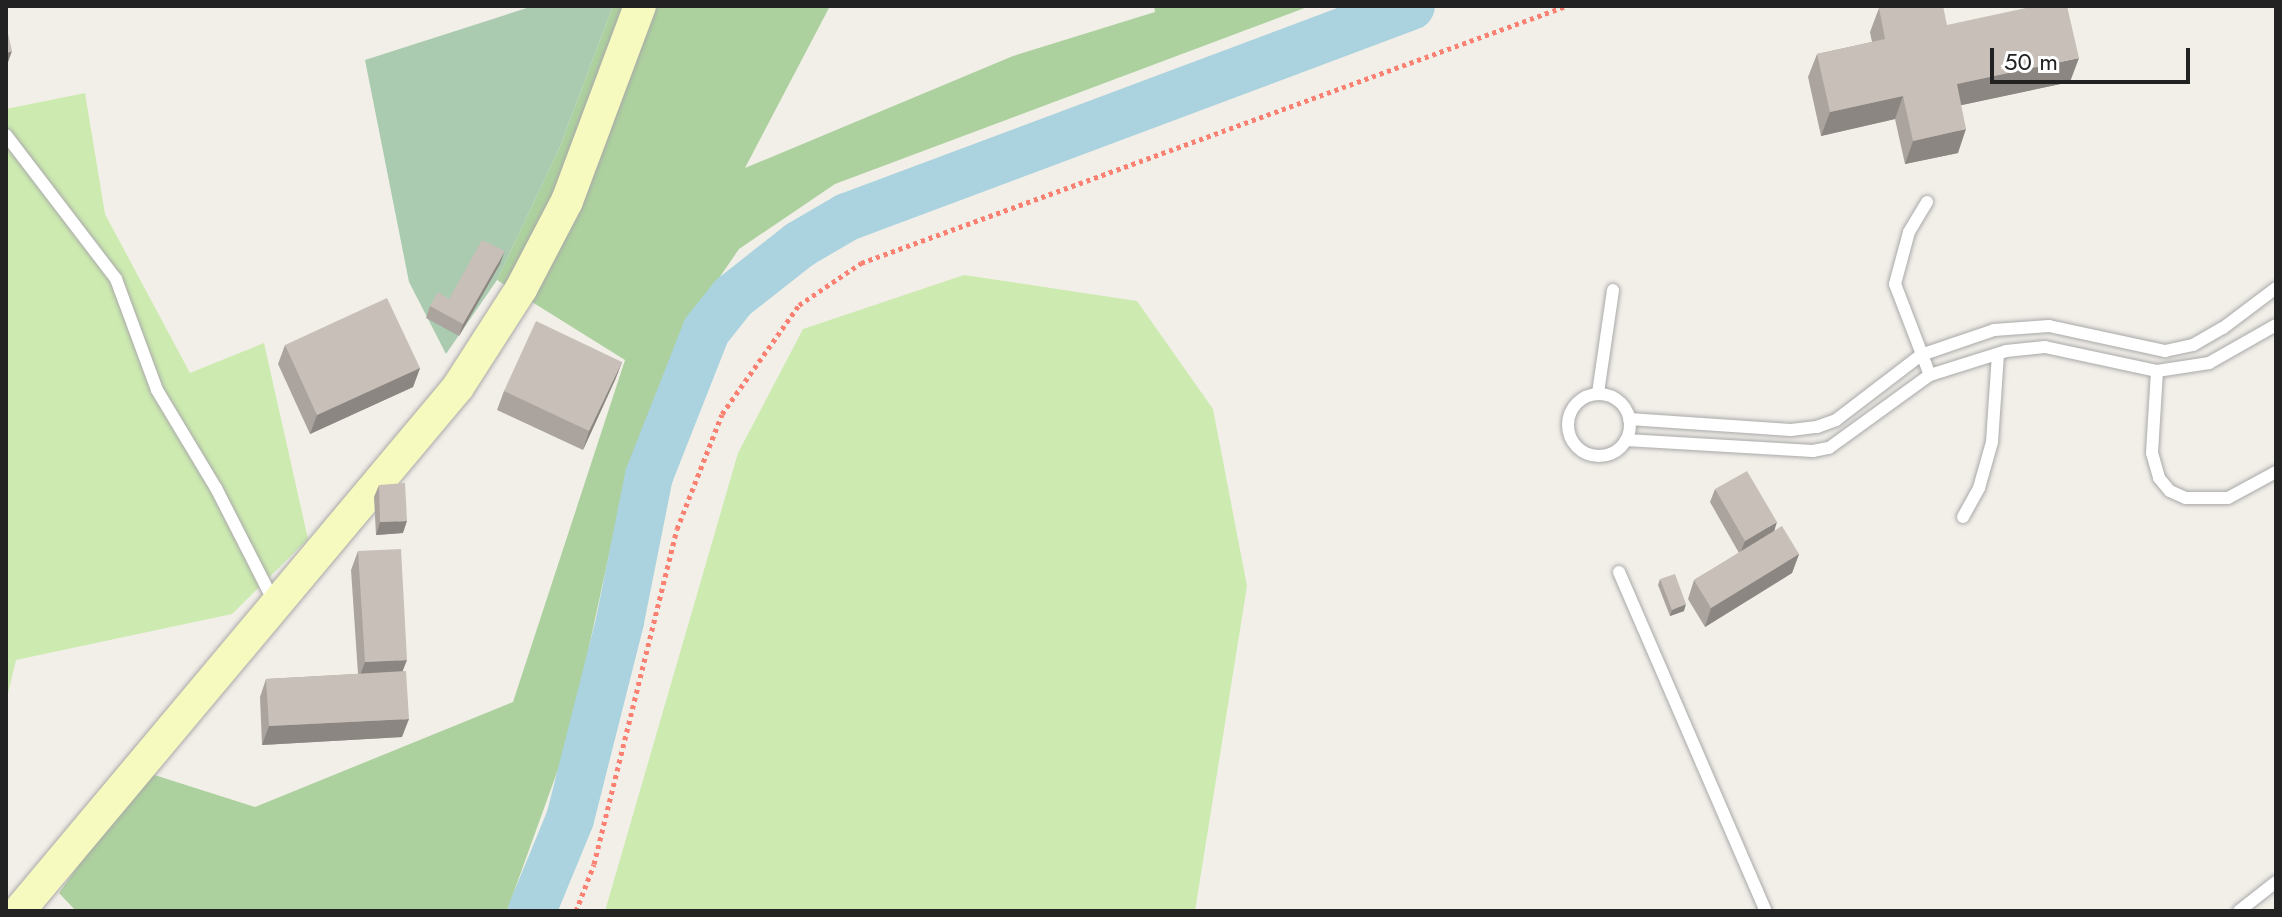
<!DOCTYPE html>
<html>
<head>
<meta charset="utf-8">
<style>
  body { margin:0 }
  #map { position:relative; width:2282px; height:917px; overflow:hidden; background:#f2efe9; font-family:Jost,sans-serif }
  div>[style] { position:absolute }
  .grass>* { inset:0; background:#cdebb0 }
  .forest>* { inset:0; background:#add19e }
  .cemetery>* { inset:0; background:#aacbaf }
  .river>* { height:48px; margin:-24px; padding:0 24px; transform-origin:24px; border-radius:24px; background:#aad3df }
  .path>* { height:5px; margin-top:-2.5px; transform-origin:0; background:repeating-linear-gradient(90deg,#fa8072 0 4px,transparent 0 8px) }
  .roads { filter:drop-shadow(0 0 2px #a9a9a9) drop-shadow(0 0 2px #a9a9a9) }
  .lane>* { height:12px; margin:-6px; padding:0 6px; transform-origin:6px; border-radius:6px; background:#fff }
  .lane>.ring { margin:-6px; padding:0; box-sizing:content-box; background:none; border:12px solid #fff; border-radius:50% }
  .secondary>* { height:32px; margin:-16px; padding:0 16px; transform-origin:16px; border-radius:16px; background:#f7fabf }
  .wall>* { inset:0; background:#aba49e }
  .shaded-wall>* { inset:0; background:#8b8681 }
  .building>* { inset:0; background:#c7bfb8 }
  span { translate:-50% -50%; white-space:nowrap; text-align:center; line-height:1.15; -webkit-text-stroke:8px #fff; paint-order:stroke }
  .frame { position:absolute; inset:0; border:8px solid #222; pointer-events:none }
  .scale { position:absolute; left:1990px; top:48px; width:200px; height:36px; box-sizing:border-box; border:4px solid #222; border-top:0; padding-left:10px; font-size:24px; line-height:28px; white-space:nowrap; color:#222; -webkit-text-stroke:6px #fff; paint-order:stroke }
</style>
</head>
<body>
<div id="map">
  <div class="grass">
    <div style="clip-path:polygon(85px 93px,105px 214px,190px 373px,264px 343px,308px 539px,232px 614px,16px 660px,6px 702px,6px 109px)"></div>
    <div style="clip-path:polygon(964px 275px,1137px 301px,1213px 409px,1247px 586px,1195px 911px,605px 911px,738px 453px,803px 329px)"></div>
  </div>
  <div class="forest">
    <div style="clip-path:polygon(613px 6px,830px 6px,745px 168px,1013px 56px,1155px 12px,1154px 6px,1310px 6px,835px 184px,739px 249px,682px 332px,625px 481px,569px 739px,507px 911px,76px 911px,59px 893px,145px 772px,255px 807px,513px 702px,625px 360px,497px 280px,559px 149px)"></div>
  </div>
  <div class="cemetery">
    <div style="clip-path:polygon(533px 6px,613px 6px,559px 149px,497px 280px,446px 354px,409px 282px,365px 60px)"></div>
  </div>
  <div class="river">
    <div style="left:532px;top:911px;width:100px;rotate:-67.6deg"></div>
    <div style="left:570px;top:819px;width:204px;rotate:-75.8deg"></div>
    <div style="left:620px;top:621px;width:148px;rotate:-78.7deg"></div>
    <div style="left:649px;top:476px;width:156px;rotate:-68.5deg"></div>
    <div style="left:706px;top:331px;width:43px;rotate:-51.5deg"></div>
    <div style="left:733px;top:297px;width:84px;rotate:-38.2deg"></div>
    <div style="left:799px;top:245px;width:56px;rotate:-30.3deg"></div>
    <div style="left:847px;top:217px;width:602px;rotate:-20.51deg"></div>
  </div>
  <div class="path">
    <div style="left:576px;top:911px;width:50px;rotate:-69deg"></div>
    <div style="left:594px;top:864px;width:345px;rotate:-76.1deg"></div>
    <div style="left:677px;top:529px;width:123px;rotate:-68.6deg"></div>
    <div style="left:722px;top:414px;width:133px;rotate:-54.8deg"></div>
    <div style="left:799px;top:305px;width:75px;rotate:-34.1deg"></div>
    <div style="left:861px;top:263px;width:750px;rotate:-20.03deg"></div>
  </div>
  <div class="roads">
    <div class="lane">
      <div style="left:6px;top:135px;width:181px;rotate:52.6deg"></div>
      <div style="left:116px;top:279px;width:118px;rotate:69.7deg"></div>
      <div style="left:157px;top:390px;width:114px;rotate:59deg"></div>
      <div style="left:216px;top:488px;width:130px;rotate:63deg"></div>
      <div style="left:1927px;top:202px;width:35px;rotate:121deg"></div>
      <div style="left:1909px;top:232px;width:54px;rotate:105.1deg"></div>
      <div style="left:1895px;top:284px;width:97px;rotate:69deg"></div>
      <div style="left:2157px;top:371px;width:82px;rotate:93.5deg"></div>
      <div style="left:2152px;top:453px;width:26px;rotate:74deg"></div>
      <div style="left:2159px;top:478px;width:17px;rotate:50deg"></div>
      <div style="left:2170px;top:491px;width:17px;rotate:24deg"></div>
      <div style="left:2186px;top:498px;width:42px"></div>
      <div style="left:2228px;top:498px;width:55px;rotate:-28.4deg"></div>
      <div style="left:1598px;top:393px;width:104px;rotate:-81.7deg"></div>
      <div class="ring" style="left:1568px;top:394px;width:50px;height:50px"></div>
      <div style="left:1629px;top:419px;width:162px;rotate:3.9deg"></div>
      <div style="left:1791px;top:430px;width:26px;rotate:-7deg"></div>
      <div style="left:1817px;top:427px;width:20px;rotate:-20deg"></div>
      <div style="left:1836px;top:420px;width:107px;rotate:-37.4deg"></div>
      <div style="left:1921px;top:355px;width:77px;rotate:-18.9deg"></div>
      <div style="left:1994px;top:330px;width:55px;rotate:-4.2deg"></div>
      <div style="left:2049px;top:326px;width:119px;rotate:12.2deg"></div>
      <div style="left:2165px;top:351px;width:29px;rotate:-12deg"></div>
      <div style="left:2193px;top:345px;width:34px;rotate:-30deg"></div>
      <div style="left:2223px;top:328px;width:66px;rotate:-37deg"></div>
      <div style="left:1626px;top:440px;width:187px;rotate:3.4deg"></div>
      <div style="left:1813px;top:451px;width:16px;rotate:-11deg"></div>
      <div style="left:1829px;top:448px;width:125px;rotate:-35.9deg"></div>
      <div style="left:1930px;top:375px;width:80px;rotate:-17.5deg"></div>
      <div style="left:2006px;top:351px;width:39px;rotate:-6deg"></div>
      <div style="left:2045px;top:347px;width:115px;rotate:12.1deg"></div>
      <div style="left:2157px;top:371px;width:53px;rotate:-8.7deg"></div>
      <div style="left:2209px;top:363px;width:77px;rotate:-29.6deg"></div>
      <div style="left:1963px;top:517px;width:33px;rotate:-61deg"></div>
      <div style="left:1979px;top:488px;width:48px;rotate:-74.2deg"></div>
      <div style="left:1992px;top:442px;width:87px;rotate:-86.1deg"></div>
      <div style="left:1619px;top:572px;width:369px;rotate:66.6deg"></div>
      <div style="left:2239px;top:911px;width:47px;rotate:-38.1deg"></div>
    </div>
    <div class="secondary">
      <div style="left:19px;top:911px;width:684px;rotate:-50.04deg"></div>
      <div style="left:458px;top:387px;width:117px;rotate:-57.3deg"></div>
      <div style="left:521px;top:289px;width:99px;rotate:-62.4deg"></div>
      <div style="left:567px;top:201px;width:208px;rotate:-69.5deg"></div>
    </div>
  </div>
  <div class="wall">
    <div style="clip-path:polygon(1879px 8px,1947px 25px,2070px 82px,1961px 105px,1958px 153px,1905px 164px,1895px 119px,1821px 136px,1808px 77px,1817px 54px,1872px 42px,1870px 32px)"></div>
    <div style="clip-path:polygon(500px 264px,459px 336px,426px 318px,430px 306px,449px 299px)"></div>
    <div style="clip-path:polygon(285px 345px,420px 368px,413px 387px,310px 434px,278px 364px)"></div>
    <div style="clip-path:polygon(622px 362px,615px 380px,583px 450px,497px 410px,504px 391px)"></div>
    <div style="clip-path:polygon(379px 485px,403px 533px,376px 535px,374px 497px)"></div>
    <div style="clip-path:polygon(1715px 489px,1774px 531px,1799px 554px,1792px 573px,1705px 627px,1688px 599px,1694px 580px,1739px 553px,1710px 502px)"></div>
    <div style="clip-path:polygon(358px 551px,403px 671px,402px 737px,262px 745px,260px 697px,266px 679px,358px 674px,351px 570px)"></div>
    <div style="clip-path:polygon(1660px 579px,1684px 611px,1670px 616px,1658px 585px)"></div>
  </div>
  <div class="shaded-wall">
    <div style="clip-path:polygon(12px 51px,6px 68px,6px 53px)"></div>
    <div style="clip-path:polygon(2079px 58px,2070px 82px,1948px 108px,1957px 84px)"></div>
    <div style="clip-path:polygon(1903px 96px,1895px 119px,1821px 136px,1830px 112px)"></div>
    <div style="clip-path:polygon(1966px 129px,1958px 153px,1905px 164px,1913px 141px)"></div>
    <div style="clip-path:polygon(505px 251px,500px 264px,459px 336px,463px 324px)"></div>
    <div style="clip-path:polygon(622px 362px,615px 380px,583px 450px,589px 431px)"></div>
    <div style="clip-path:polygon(420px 368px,413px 387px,310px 434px,317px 415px)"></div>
    <div style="clip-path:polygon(407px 521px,403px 533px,376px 535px,380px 522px)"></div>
    <div style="clip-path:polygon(1777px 522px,1773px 535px,1740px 554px,1745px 541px)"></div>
    <div style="clip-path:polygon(1799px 554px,1792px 573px,1705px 627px,1711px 608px)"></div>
    <div style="clip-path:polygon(1686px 604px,1684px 611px,1670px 616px,1672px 610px)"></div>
    <div style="clip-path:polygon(407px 660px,400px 678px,358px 681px,365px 662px)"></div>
    <div style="clip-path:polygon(409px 719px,402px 737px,262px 745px,269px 726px)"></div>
  </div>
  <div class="building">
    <div style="clip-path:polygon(1889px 6px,1943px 6px,1947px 25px,2035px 6px,2067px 6px,2079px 58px,1957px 84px,1966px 129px,1913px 141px,1903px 96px,1830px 112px,1817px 54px,1885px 39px,1879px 8px)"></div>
    <div style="clip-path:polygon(6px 25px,12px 51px,6px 53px)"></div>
    <div style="clip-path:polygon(482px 240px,505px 251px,463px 324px,430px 306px,438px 292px,449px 299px)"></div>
    <div style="clip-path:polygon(387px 298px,420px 368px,317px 415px,285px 345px)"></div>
    <div style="clip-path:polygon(536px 321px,622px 362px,589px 431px,504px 391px)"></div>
    <div style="clip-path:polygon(1747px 471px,1777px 522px,1745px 541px,1715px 489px)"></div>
    <div style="clip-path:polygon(405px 483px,407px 521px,380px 522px,379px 485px)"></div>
    <div style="clip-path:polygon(1782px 526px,1799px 554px,1711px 608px,1694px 580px)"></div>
    <div style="clip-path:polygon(401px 549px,407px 660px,365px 662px,358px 551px)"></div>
    <div style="clip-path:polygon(1675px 574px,1686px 604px,1672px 610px,1660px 579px)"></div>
    <div style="clip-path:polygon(406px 671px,409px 719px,269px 726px,266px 679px)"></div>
  </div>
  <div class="frame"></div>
  <div class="scale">50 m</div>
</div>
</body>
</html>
